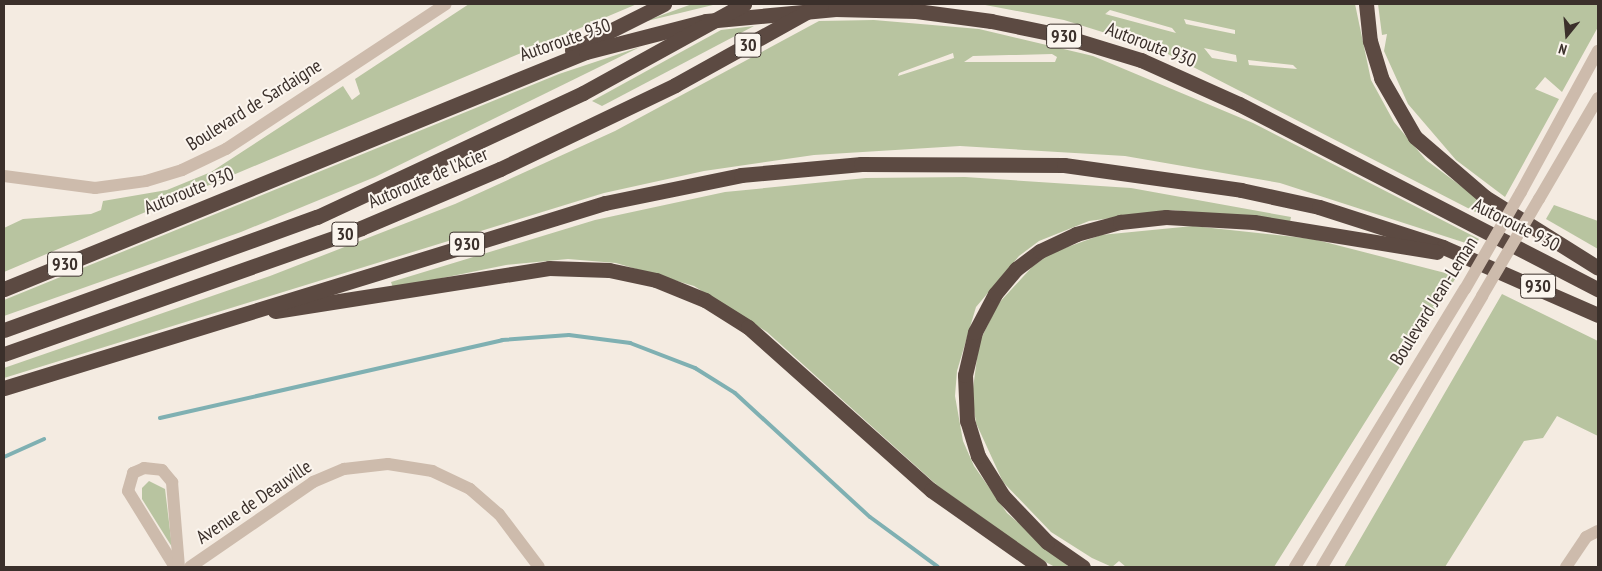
<!DOCTYPE html>
<html>
<head>
<meta charset="utf-8">
<style>
  body { margin:0 }
  #map { position:relative; width:1602px; height:571px; overflow:hidden; background:#f4ebe1; font-family:"PT Sans Narrow",sans-serif }
  div>[style] { position:absolute }
  .green>* { inset:0; background:#b8c4a0 }
  .stream>* { height:4px; margin:-2px; padding:0 2px; transform-origin:2px; border-radius:2px; background:#7fb0b2 }
  .minor>* { height:12px; margin:-6px; padding:0 6px; transform-origin:6px; border-radius:6px; background:#cdbbac }
  .highway>* { height:15px; margin:-7.5px; padding:0 7.5px; transform-origin:7.5px; border-radius:7.5px; background:#5c4a42 }
  .minor-bridge>* { height:12px; margin:-6px; padding:0 6px; transform-origin:6px; border-radius:6px; background:#cdbbac }
  .highway-bridge>* { height:15px; margin:-7.5px; padding:0 7.5px; transform-origin:7.5px; border-radius:7.5px; background:#5c4a42 }
  span { translate:-50% -50%; white-space:nowrap; text-align:center; line-height:1.15; -webkit-text-stroke:4px #fbf5ee; paint-order:stroke }
  .shield-label span { padding:1px 4px; background:#fbf5ee; border:1px solid; border-radius:4px; -webkit-text-stroke-width:0 }
  .shield-label { font-size:18px; color:#3b302b; font-weight:700 }
  .street-label { font-size:19px; color:#3b302b }
  .frame { position:absolute; inset:0; border:5px solid #3b302b; pointer-events:none }
  .north { position:absolute; left:1542px; top:10px; width:50px; height:50px; -webkit-text-stroke:4px #fbf5ee; paint-order:stroke; rotate:197deg; font-size:14px; font-weight:700; line-height:20px; text-align:center; color:#3b302b }
  .north::after { content:''; display:block; margin:auto; width:18px; height:22px; background:#3b302b; clip-path:polygon(50% 0,100% 100%,50% 72%,0 100%) }
</style>
</head>
<body>
<div id="map">
  <div class="green">
    <div style="clip-path:polygon(469px 4px,637px 4px,4px 272px,4px 228px,23px 219px,91px 214px,101px 210px,103px 201px,167px 190px,211px 172px,343px 86px,352px 100px,360px 94px,355px 79px)"></div>
    <div style="clip-path:polygon(692px 4px,717px 4px,643px 22px)"></div>
    <div style="clip-path:polygon(evenodd,980px 4px,1355px 4px,1371px 80px,1394px 122px,1426px 160px,1496px 212px,1491px 220px,1160px 50px,1064px 20px,980px 4px,1110px 10px,1172px 28px,1176px 33px,1105px 14px,1110px 10px,980px 4px,1184px 19px,1235px 30px,1235px 34px,1186px 24px,1184px 19px,980px 4px,1204px 48px,1236px 55px,1237px 62px,1212px 58px,1204px 48px,980px 4px,1248px 60px,1293px 65px,1297px 69px,1249px 65px,1248px 60px)"></div>
    <div style="clip-path:polygon(1378px 4px,1598px 4px,1598px 27px,1562px 92px,1545px 77px,1535px 89px,1559px 99px,1505px 197px,1456px 160px,1408px 104px,1384px 51px,1387px 34px,1382px 35px)"></div>
    <div style="clip-path:polygon(evenodd,874px 20px,979px 29px,1093px 56px,1253px 123px,1479px 239px,1475px 246px,1280px 183px,1125px 156px,960px 146px,814px 155px,704px 171px,604px 193px,4px 378px,4px 368px,270px 276px,455px 204px,615px 131px,819px 21px,874px 20px,953px 53px,954px 58px,898px 76px,899px 73px,953px 53px,874px 20px,1052px 54px,1057px 57px,1055px 62px,964px 62px,973px 56px,1052px 54px)"></div>
    <div style="clip-path:polygon(754px 26px,602px 106px,592px 101px,721px 30px)"></div>
    <div style="clip-path:polygon(640px 47px,375px 177px,241px 232px,4px 316px,4px 300px,559px 74px)"></div>
    <div style="clip-path:polygon(965px 177px,1131px 188px,1291px 217px,1290px 222px,1172px 210px,1089px 221px,1039px 241px,1019px 256px,976px 307px,957px 371px,955px 396px,963px 441px,974px 466px,1007px 513px,1069px 567px,1055px 567px,1040px 559px,938px 486px,767px 332px,694px 286px,616px 263px,568px 259px,506px 265px,393px 288px,391px 282px,595px 220px,725px 192px,866px 178px)"></div>
    <div style="clip-path:polygon(1554px 205px,1598px 221px,1598px 249px,1546px 219px)"></div>
    <div style="clip-path:polygon(1193px 226px,1313px 239px,1457px 276px,1274px 567px,1126px 567px,1119px 561px,1112px 567px,1092px 558px,1051px 532px,1003px 482px,976px 423px,972px 396px,979px 343px,998px 304px,1032px 267px,1051px 253px,1101px 235px)"></div>
    <div style="clip-path:polygon(1502px 294px,1598px 341px,1598px 436px,1557px 416px,1543px 438px,1524px 441px,1445px 567px,1344px 567px)"></div>
    <div style="clip-path:polygon(149px 481px,165px 489px,172px 547px,142px 499px,142px 488px)"></div>
  </div>
  <div class="stream">
    <div style="left:160px;top:418px;width:351px;rotate:-12.8deg"></div>
    <div style="left:502px;top:340px;width:67px;rotate:-4.3deg"></div>
    <div style="left:569px;top:335px;width:62px;rotate:7.5deg"></div>
    <div style="left:630px;top:343px;width:70px;rotate:21deg"></div>
    <div style="left:695px;top:368px;width:47px;rotate:32deg"></div>
    <div style="left:735px;top:393px;width:183px;rotate:42.6deg"></div>
    <div style="left:870px;top:517px;width:84px;rotate:36.3deg"></div>
    <div style="left:4px;top:457px;width:44px;rotate:-24.2deg"></div>
  </div>
  <div class="minor">
    <div style="left:4px;top:176px;width:92px;rotate:7.5deg"></div>
    <div style="left:95px;top:188px;width:51px;rotate:-7.8deg"></div>
    <div style="left:146px;top:181px;width:38px;rotate:-17deg"></div>
    <div style="left:182px;top:170px;width:49px;rotate:-25.5deg"></div>
    <div style="left:226px;top:149px;width:263px;rotate:-33.4deg"></div>
    <div style="left:1521px;top:192px;width:161px;rotate:-61.4deg"></div>
    <div style="left:1539px;top:199px;width:117px;rotate:-59.7deg"></div>
    <div style="left:175px;top:567px;width:89px;rotate:-121.7deg"></div>
    <div style="left:128px;top:491px;width:19px;rotate:-74deg"></div>
    <div style="left:133px;top:473px;width:12px;rotate:-24deg"></div>
    <div style="left:144px;top:468px;width:18px;rotate:6deg"></div>
    <div style="left:162px;top:470px;width:16px;rotate:50deg"></div>
    <div style="left:172px;top:482px;width:85px;rotate:85.3deg"></div>
    <div style="left:190px;top:567px;width:150px;rotate:-34.6deg"></div>
    <div style="left:313px;top:482px;width:34px;rotate:-23deg"></div>
    <div style="left:344px;top:469px;width:44px;rotate:-6.5deg"></div>
    <div style="left:388px;top:464px;width:45px;rotate:9deg"></div>
    <div style="left:432px;top:471px;width:42px;rotate:25.3deg"></div>
    <div style="left:470px;top:489px;width:38px;rotate:41deg"></div>
    <div style="left:499px;top:514px;width:66px;rotate:53deg"></div>
    <div style="left:1295px;top:567px;width:326px;rotate:-58.6deg"></div>
    <div style="left:1322px;top:567px;width:315px;rotate:-59.4deg"></div>
    <div style="left:1566px;top:567px;width:36px;rotate:-56deg"></div>
    <div style="left:1586px;top:537px;width:13px;rotate:-27deg"></div>
  </div>
  <div class="highway">
    <div style="left:1366px;top:4px;width:37px;rotate:84deg"></div>
    <div style="left:1370px;top:41px;width:39px;rotate:73deg"></div>
    <div style="left:1381px;top:78px;width:68px;rotate:60deg"></div>
    <div style="left:1415px;top:137px;width:92px;rotate:40.6deg"></div>
    <div style="left:1485px;top:197px;width:133px;rotate:32.1deg"></div>
    <div style="left:572px;top:50px;width:103px;rotate:-26.6deg"></div>
    <div style="left:4px;top:289px;width:628px;rotate:-22.16deg"></div>
    <div style="left:586px;top:52px;width:124px;rotate:-14.5deg"></div>
    <div style="left:706px;top:21px;width:130px;rotate:-5.3deg"></div>
    <div style="left:835px;top:9px;width:81px;rotate:1.4deg"></div>
    <div style="left:916px;top:11px;width:76px;rotate:7.6deg"></div>
    <div style="left:991px;top:21px;width:69px;rotate:11.6deg"></div>
    <div style="left:1059px;top:35px;width:86px;rotate:17deg"></div>
    <div style="left:1141px;top:60px;width:107px;rotate:24.2deg"></div>
    <div style="left:1239px;top:104px;width:404px;rotate:27.3deg"></div>
    <div style="left:275px;top:311px;width:277px;rotate:-8.9deg"></div>
    <div style="left:549px;top:268px;width:60px;rotate:1.9deg"></div>
    <div style="left:609px;top:270px;width:48px;rotate:12deg"></div>
    <div style="left:656px;top:280px;width:53px;rotate:22.2deg"></div>
    <div style="left:705px;top:300px;width:51px;rotate:32.1deg"></div>
    <div style="left:748px;top:327px;width:245px;rotate:41.7deg"></div>
    <div style="left:931px;top:490px;width:133px;rotate:35.2deg"></div>
    <div style="left:4px;top:330px;width:333px;rotate:-19.9deg"></div>
    <div style="left:317px;top:217px;width:293px;rotate:-25deg"></div>
    <div style="left:4px;top:354px;width:379px;rotate:-19.4deg"></div>
    <div style="left:361px;top:228px;width:151px;rotate:-23deg"></div>
    <div style="left:500px;top:169px;width:194px;rotate:-25.6deg"></div>
    <div style="left:4px;top:388px;width:629px;rotate:-17.11deg"></div>
    <div style="left:605px;top:203px;width:139px;rotate:-11.6deg"></div>
    <div style="left:741px;top:175px;width:121px;rotate:-5.2deg"></div>
    <div style="left:861px;top:164px;width:203px;rotate:0.3deg"></div>
    <div style="left:1064px;top:165px;width:179px;rotate:8deg"></div>
    <div style="left:1241px;top:190px;width:80px;rotate:12.3deg"></div>
    <div style="left:1319px;top:207px;width:130px;rotate:17.9deg"></div>
    <div style="left:1443px;top:247px;width:169px;rotate:23.7deg"></div>
    <div style="left:1083px;top:567px;width:44px;rotate:-145.2deg"></div>
    <div style="left:1047px;top:542px;width:64px;rotate:-133.7deg"></div>
    <div style="left:1003px;top:496px;width:47px;rotate:-122deg"></div>
    <div style="left:978px;top:456px;width:37px;rotate:-107deg"></div>
    <div style="left:967px;top:421px;width:46px;rotate:-92.5deg"></div>
    <div style="left:965px;top:375px;width:44px;rotate:-76.9deg"></div>
    <div style="left:975px;top:332px;width:43px;rotate:-62.2deg"></div>
    <div style="left:995px;top:294px;width:33px;rotate:-50deg"></div>
    <div style="left:1016px;top:269px;width:30px;rotate:-37deg"></div>
    <div style="left:1040px;top:251px;width:40px;rotate:-25deg"></div>
    <div style="left:1076px;top:234px;width:46px;rotate:-15.3deg"></div>
    <div style="left:1120px;top:222px;width:46px;rotate:-6.2deg"></div>
    <div style="left:1166px;top:217px;width:88px;rotate:3.3deg"></div>
    <div style="left:1254px;top:222px;width:185px;rotate:9.3deg"></div>
  </div>
  <div class="minor-bridge">
    <div style="left:1465px;top:289px;width:112px;rotate:-60deg"></div>
    <div style="left:1482px;top:296px;width:113px;rotate:-59.6deg"></div>
  </div>
  <div class="highway-bridge">
    <div style="left:675px;top:85px;width:167px;rotate:-29deg"></div>
    <div style="left:583px;top:93px;width:184px;rotate:-28.9deg"></div>
  </div>
  <div class="shield-label">
    <span style="left:1064px;top:36px">930</span>
    <span style="left:748px;top:45px">30</span>
    <span style="left:345px;top:234px">30</span>
    <span style="left:467px;top:244px">930</span>
    <span style="left:65px;top:264px">930</span>
    <span style="left:1538px;top:286px">930</span>
  </div>
  <div class="street-label">
    <span style="left:565px;top:40px;rotate:-19deg">Autoroute 930</span>
    <span style="left:1151px;top:45px;rotate:21deg">Autoroute 930</span>
    <span style="left:254px;top:105px;rotate:-32deg">Boulevard de Sardaigne</span>
    <span style="left:428px;top:178px;rotate:-23deg">Autoroute de l'Acier</span>
    <span style="left:189px;top:191px;rotate:-22deg">Autoroute 930</span>
    <span style="left:1516px;top:225px;rotate:27deg">Autoroute 930</span>
    <span style="left:1434px;top:301px;rotate:-58deg">Boulevard Jean-Leman</span>
    <span style="left:254px;top:502px;rotate:-34deg">Avenue de Deauville</span>
  </div>
  <div class="frame"></div>
  <div class="north">N</div>
</div>
</body>
</html>
